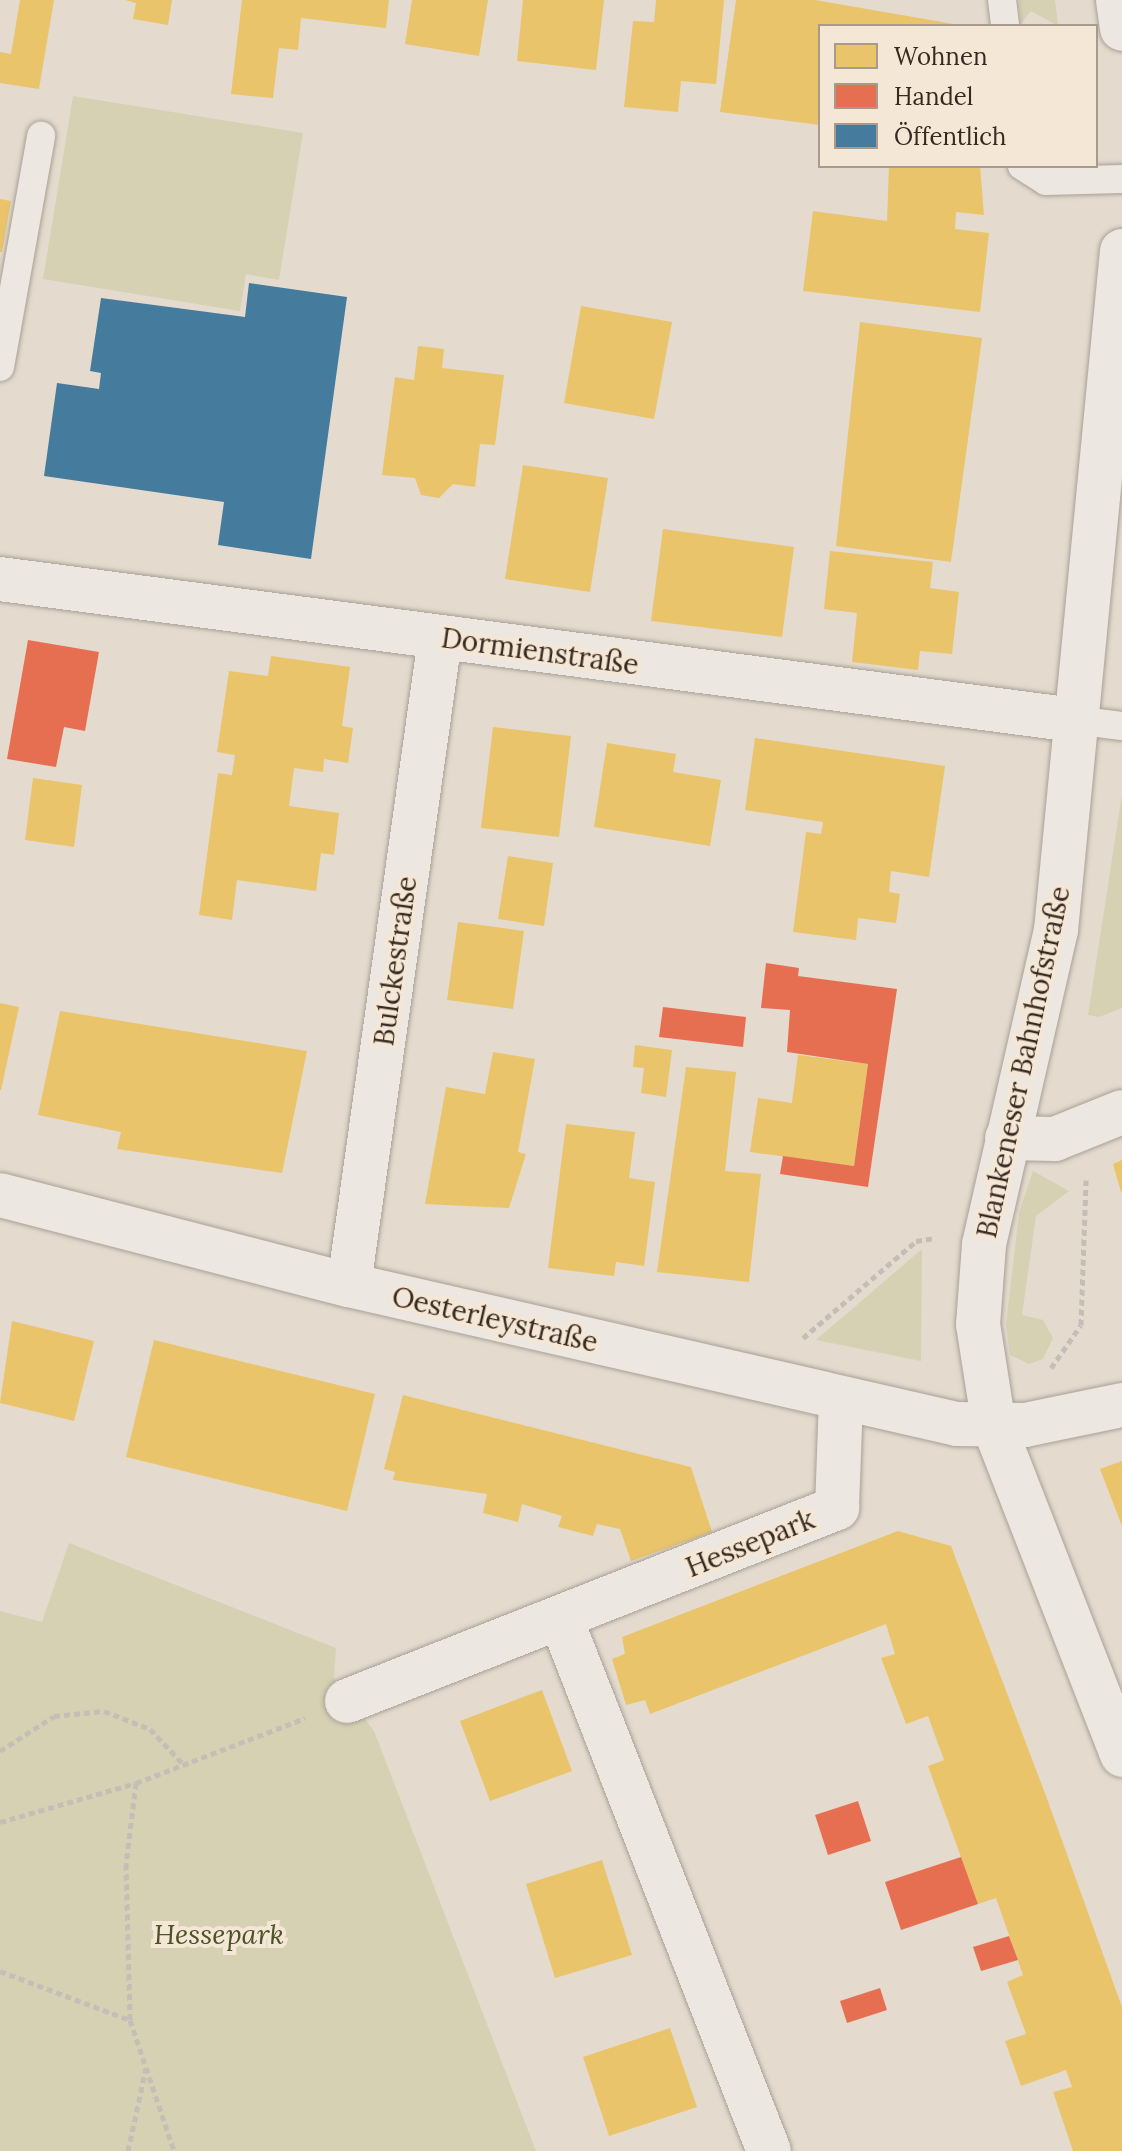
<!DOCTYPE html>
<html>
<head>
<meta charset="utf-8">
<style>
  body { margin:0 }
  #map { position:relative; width:1122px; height:2151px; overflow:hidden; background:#e4dbce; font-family:Lora,serif }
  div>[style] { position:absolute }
  .green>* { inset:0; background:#d5d1b2 }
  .homes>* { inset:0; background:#e9c46a }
  .shops>* { inset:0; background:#e76f51 }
  .public>* { inset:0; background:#457b9d }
  .path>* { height:5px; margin-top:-2.5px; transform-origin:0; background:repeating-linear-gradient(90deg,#c5beb6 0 6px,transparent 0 10px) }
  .roads { filter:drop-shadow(0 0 2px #a9a097) drop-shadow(0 0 2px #a9a097) }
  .service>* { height:28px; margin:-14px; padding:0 14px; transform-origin:14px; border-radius:14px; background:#ece7e0 }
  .minor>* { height:44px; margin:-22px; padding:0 22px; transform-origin:22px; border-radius:22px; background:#ece7e0 }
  span { translate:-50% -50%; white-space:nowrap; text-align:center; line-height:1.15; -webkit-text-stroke:8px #f4e7d6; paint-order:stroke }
  .street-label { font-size:28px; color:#372920 }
  .park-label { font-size:28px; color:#4d5328; font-style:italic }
  .legend { position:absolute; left:818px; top:24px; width:280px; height:144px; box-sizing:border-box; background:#f4e7d6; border:2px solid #a89b8d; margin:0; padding:10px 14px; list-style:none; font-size:24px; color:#372920 }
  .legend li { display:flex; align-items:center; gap:16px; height:40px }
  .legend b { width:40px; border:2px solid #a89b8d }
</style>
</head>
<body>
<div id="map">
  <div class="green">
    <div style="clip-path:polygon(1019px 0,1055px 0,1058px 26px,1031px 11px,1021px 23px)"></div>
    <div style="clip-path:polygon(73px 96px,303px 133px,279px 280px,246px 274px,240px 311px,43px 279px)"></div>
    <div style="clip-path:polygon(1122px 794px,1122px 1008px,1099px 1017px,1088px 1015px)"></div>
    <div style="clip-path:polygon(1033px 1171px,1069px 1191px,1036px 1216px,1022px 1315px,1043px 1320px,1053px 1338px,1043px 1359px,1029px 1364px,1010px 1355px,1006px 1324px,1019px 1213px)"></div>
    <div style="clip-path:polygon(922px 1249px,921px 1361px,816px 1340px)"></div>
    <div style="clip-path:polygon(69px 1543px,336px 1648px,334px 1678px,374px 1731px,536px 2151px,0 2151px,0 1611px,42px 1622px)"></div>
  </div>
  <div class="homes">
    <div style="clip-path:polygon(20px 0,54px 0,39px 89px,0 83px,0 52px,11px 54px)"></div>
    <div style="clip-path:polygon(125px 0,172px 0,168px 25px,133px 19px,136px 3px)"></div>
    <div style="clip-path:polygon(242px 0,389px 0,386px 28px,301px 18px,298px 50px,279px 48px,273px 98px,231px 94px)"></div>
    <div style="clip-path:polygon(412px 0,488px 0,479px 56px,405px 44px)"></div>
    <div style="clip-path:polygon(523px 0,604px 0,596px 70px,517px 61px)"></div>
    <div style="clip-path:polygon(656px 0,724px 0,716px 84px,681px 81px,678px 112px,624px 107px,633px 21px,654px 22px)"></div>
    <div style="clip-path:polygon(736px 0,815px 0,965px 26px,820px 26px,820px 125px,720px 112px)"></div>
    <div style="clip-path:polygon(889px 166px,980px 166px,984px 215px,956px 212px,955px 229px,989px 233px,980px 312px,803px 291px,813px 211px,887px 221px)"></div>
    <div style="clip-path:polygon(0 199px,11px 201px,2px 252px,0 252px)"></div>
    <div style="clip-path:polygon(581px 306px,672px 322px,654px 419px,564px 403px)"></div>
    <div style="clip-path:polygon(860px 322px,982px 338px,951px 562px,836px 546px)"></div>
    <div style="clip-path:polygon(418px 346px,444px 349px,442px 368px,504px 375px,495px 445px,480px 444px,475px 487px,453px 484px,439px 498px,421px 495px,415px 478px,382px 475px,395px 377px,414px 380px)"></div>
    <div style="clip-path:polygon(523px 465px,608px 478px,590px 592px,505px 579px)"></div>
    <div style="clip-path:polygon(663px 529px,794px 547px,782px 637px,651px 621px)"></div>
    <div style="clip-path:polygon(830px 551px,933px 562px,930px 588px,959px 592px,952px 654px,920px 651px,918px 670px,852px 662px,857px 613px,824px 609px)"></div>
    <div style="clip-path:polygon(271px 656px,350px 667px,342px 726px,353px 728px,348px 763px,324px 759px,323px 772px,294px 768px,289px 806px,339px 813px,334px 855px,321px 853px,316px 891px,237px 880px,232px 920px,199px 915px,218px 773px,232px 775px,235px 755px,217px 752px,229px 671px,268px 676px)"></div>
    <div style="clip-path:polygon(493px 727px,571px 736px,559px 837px,481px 828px)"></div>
    <div style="clip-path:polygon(755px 738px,945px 766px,929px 877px,891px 871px,889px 892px,900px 894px,896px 923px,858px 918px,856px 940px,793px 932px,806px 832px,821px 834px,823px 822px,745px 810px)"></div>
    <div style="clip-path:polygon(607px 743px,676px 754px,673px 772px,721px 780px,710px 846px,594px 827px)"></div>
    <div style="clip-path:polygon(33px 778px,82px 785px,74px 847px,25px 840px)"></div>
    <div style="clip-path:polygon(508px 856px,553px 863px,544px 926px,498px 919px)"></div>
    <div style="clip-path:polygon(458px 922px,524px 931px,513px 1009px,447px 1000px)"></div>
    <div style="clip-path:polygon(0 1003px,19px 1007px,1px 1090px,0 1090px)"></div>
    <div style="clip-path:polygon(60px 1011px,307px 1051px,282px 1173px,117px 1149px,121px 1132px,38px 1115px)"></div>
    <div style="clip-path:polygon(635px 1045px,672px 1050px,666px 1097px,641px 1093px,644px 1068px,633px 1067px)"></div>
    <div style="clip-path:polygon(493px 1052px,535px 1059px,518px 1152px,526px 1154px,509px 1208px,425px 1204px,446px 1087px,485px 1094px)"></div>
    <div style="clip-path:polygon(798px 1055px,868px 1064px,854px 1166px,750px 1152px,758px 1098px,792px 1103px)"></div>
    <div style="clip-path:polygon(686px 1067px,736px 1072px,725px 1171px,761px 1174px,749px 1282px,657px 1272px)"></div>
    <div style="clip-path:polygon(566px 1124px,635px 1132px,629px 1178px,655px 1182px,644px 1266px,616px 1262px,614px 1276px,548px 1268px)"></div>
    <div style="clip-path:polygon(1122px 1160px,1122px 1192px,1121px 1192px,1113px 1164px)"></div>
    <div style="clip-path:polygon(12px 1321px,94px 1341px,74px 1421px,0 1403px)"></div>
    <div style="clip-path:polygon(154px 1340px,375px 1394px,347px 1511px,126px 1457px)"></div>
    <div style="clip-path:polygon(403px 1395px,691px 1467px,712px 1532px,631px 1561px,620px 1529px,597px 1524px,593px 1536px,558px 1527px,562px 1516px,522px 1504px,518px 1522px,483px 1513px,487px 1494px,393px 1480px,395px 1472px,384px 1469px)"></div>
    <div style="clip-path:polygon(1122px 1461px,1122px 1526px,1100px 1469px)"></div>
    <div style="clip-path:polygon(898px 1531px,951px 1546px,1046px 1796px,1122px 2007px,1122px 2151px,1073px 2151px,1053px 2092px,1072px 2087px,1066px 2070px,1021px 2086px,1005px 2041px,1026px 2034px,1007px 1982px,1023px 1975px,996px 1898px,978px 1904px,928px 1766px,944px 1760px,928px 1716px,906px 1724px,881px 1658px,895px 1654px,886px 1624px,650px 1714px,645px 1700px,626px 1705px,612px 1659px,625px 1654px,622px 1637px)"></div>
    <div style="clip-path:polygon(542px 1690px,572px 1771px,490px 1801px,460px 1721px)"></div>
    <div style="clip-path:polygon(602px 1860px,632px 1955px,555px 1978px,526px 1884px)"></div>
    <div style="clip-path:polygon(670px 2028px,697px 2107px,609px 2136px,583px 2057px)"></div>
  </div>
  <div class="shops">
    <div style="clip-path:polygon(28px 640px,99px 652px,85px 731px,64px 727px,56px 767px,7px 759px)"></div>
    <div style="clip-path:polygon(766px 963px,799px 968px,798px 976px,897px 989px,868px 1187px,780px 1174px,783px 1156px,854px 1166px,868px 1064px,787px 1052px,790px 1010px,761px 1008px)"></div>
    <div style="clip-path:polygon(663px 1007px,746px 1017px,743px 1047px,659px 1037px)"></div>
    <div style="clip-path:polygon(858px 1801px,871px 1841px,828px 1855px,815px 1815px)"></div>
    <div style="clip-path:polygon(961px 1857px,978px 1904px,901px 1930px,885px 1882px)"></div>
    <div style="clip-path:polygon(1009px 1936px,1018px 1960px,981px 1971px,973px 1947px)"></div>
    <div style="clip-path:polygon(880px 1988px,887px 2010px,847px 2023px,840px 2001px)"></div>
  </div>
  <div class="public">
    <div style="clip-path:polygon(249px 283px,347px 297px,311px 559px,218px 545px,224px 502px,44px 476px,57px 383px,99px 389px,101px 373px,90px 371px,101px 298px,245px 317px)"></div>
  </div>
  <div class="path">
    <div style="left:803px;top:1338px;width:149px;rotate:-40.6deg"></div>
    <div style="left:916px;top:1241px;width:20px;rotate:-9deg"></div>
    <div style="left:1051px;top:1368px;width:52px;rotate:-55.1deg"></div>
    <div style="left:1081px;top:1325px;width:145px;rotate:-88deg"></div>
    <div style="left:0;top:1751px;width:64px;rotate:-32.9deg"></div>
    <div style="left:54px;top:1716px;width:50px;rotate:-5.7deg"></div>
    <div style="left:104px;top:1711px;width:49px;rotate:21.4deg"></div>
    <div style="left:150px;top:1729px;width:50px;rotate:46.6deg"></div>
    <div style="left:136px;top:1783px;width:82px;rotate:97deg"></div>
    <div style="left:126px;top:1864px;width:156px;rotate:88.5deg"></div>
    <div style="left:130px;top:2020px;width:138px;rotate:71.4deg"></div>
    <div style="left:0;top:1822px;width:141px;rotate:-16deg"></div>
    <div style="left:136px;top:1783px;width:181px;rotate:-21deg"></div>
    <div style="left:0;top:1971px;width:139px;rotate:20.7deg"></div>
    <div style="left:128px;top:2151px;width:85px;rotate:-77.8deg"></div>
  </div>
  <div class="roads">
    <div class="service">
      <div style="left:1002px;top:0;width:26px;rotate:83deg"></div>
      <div style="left:1022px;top:166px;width:28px;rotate:32deg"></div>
      <div style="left:1046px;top:181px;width:76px;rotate:-1.5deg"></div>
      <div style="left:0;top:367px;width:235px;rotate:-79.9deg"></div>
      <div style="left:1081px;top:721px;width:41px;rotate:7deg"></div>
    </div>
    <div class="minor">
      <div style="left:1118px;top:0;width:29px;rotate:82deg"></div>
      <div style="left:1122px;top:251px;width:682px;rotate:95.55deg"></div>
      <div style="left:1056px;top:930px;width:323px;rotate:102.9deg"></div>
      <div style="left:984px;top:1245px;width:79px;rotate:94.3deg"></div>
      <div style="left:978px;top:1324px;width:103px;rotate:81.1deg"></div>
      <div style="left:994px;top:1426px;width:353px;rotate:68.7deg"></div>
      <div style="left:0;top:579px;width:1090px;rotate:7.48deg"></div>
      <div style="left:1007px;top:1138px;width:48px;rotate:1.2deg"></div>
      <div style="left:1055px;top:1139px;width:72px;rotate:-21.9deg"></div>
      <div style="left:0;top:1195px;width:360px;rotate:14.5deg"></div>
      <div style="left:349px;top:1285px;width:624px;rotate:12.88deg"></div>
      <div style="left:957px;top:1424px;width:68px;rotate:0.8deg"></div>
      <div style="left:1025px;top:1425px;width:99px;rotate:-11.7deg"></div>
      <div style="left:349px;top:1285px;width:653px;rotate:-81.99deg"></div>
      <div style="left:561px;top:1619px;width:571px;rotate:68.65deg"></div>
      <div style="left:347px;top:1701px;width:527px;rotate:-21.5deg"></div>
      <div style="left:837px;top:1508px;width:108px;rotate:-87.9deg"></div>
    </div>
  </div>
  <div class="street-label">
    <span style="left:540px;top:651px;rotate:8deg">Dormienstraße</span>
    <span style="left:395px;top:961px;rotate:-82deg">Bulckestraße</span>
    <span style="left:1023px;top:1062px;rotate:-78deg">Blankeneser Bahnhofstraße</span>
    <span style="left:495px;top:1319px;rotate:13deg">Oesterleystraße</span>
    <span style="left:750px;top:1543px;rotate:-22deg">Hessepark</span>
  </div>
  <div class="park-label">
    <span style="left:219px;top:1934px">Hessepark</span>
  </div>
  <ul class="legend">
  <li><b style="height:22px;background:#e9c46a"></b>Wohnen</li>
  <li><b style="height:22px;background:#e76f51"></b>Handel</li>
  <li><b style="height:22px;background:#457b9d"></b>Öffentlich</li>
  </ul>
</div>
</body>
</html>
